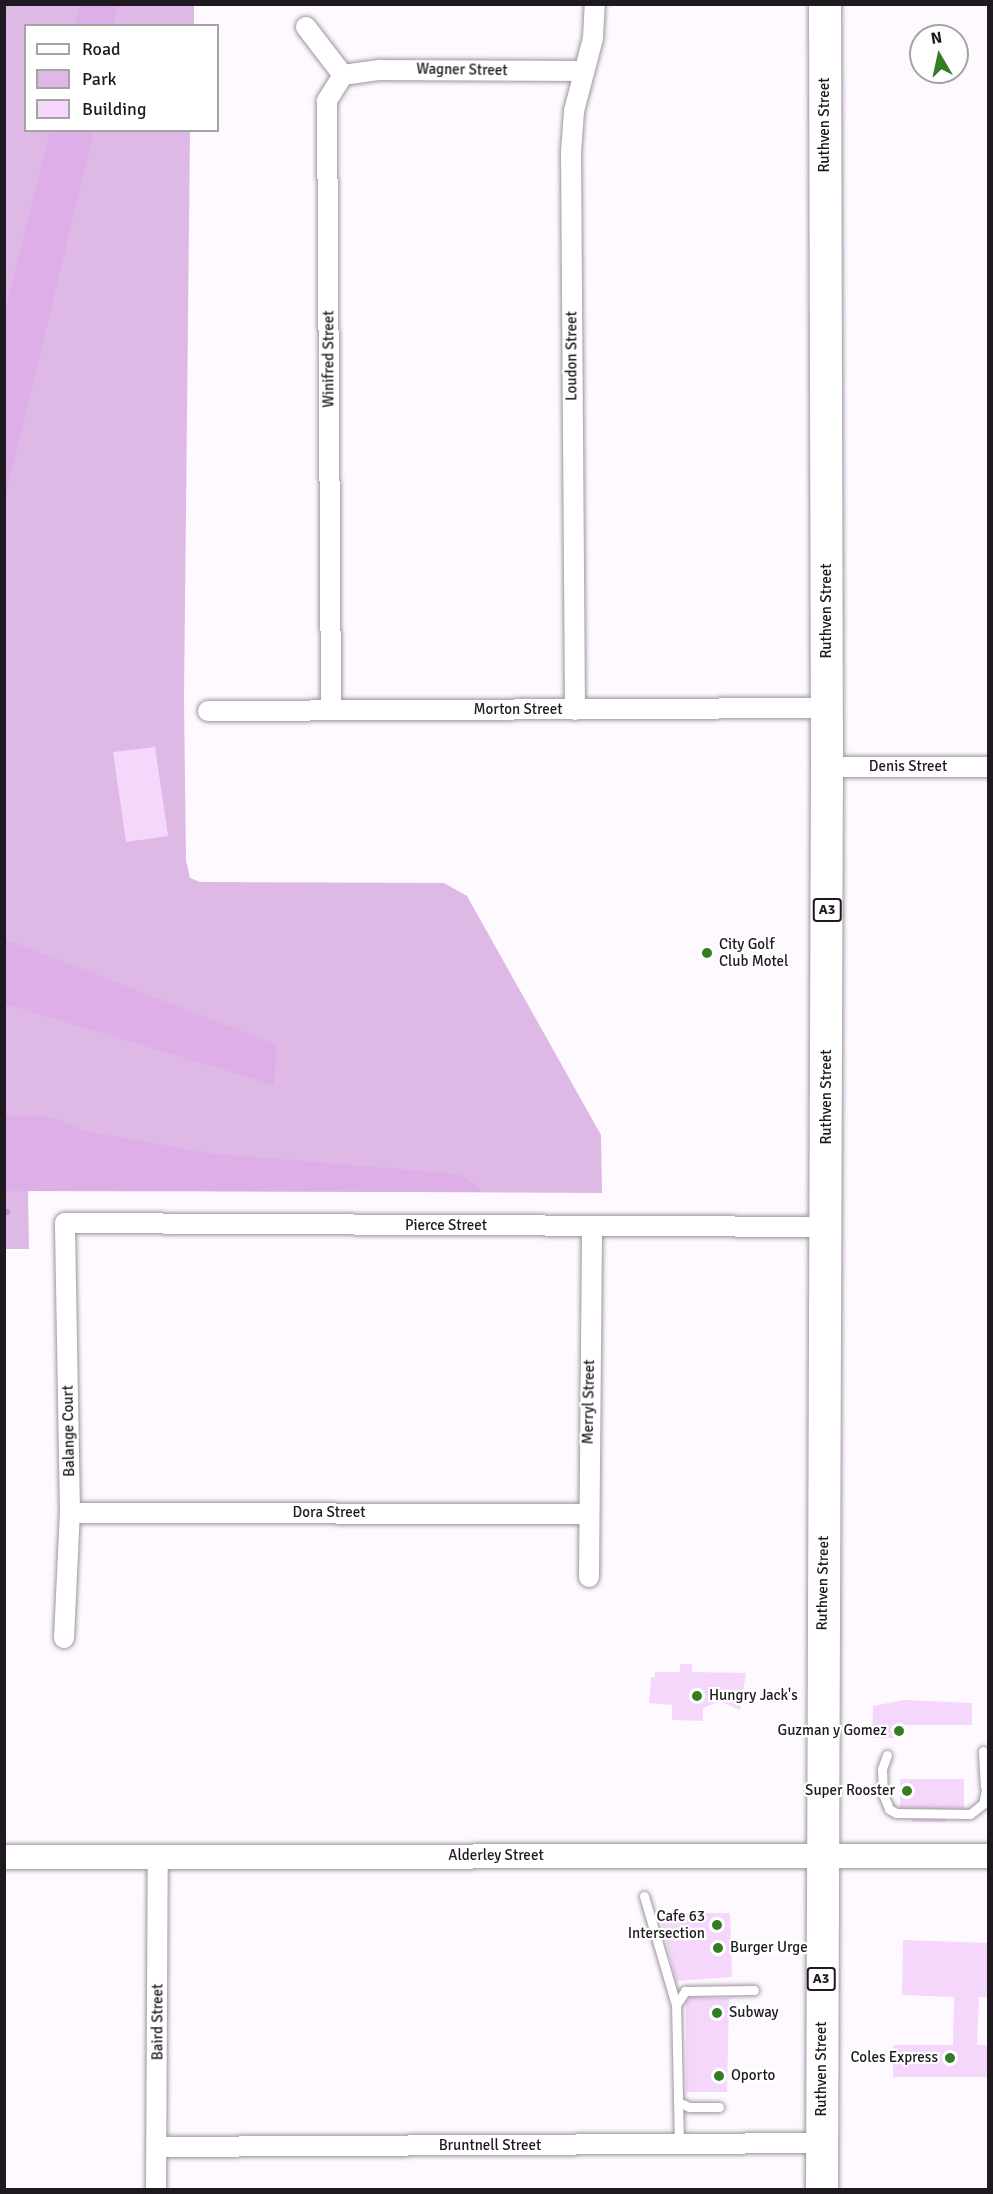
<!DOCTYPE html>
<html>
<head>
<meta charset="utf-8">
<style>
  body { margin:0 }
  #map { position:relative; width:993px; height:2194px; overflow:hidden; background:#fef8ff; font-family:Signika,sans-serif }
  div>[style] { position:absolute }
  .green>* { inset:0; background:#deb9e6 }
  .forest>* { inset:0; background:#deaee9 }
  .stream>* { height:6px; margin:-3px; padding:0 3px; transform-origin:3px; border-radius:3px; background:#c395ce }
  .building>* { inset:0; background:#f5d7fb }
  .roads { filter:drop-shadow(0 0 2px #9d949f) drop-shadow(0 0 2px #9d949f) }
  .service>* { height:9px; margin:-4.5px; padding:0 4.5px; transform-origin:4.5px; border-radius:4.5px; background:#fff }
  .minor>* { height:20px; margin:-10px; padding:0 10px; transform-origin:10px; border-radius:10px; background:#fff }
  .tertiary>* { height:24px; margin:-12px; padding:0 12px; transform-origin:12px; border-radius:12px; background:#fff }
  .trunk>* { height:32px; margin:-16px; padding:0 16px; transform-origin:16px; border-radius:16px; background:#fff }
  .dots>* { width:16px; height:16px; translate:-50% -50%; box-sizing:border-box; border:3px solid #fff; border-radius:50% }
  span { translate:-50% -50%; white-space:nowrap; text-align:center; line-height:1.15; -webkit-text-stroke:4.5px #fff; paint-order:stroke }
  .shield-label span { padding:2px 4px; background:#fff; border:2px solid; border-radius:4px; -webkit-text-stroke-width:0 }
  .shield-label { font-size:14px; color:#1e1a1f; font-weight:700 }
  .street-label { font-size:15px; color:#1e1a1f }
  .poi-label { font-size:15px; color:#1e1a1f }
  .left { translate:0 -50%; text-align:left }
  .right { translate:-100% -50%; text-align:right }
  .frame { position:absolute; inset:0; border:6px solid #1e1a1f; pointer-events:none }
  .legend { position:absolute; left:24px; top:24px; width:195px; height:108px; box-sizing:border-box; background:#fff; border:2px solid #a5a3a5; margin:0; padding:8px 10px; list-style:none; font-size:18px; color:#1e1a1f }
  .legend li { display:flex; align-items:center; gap:12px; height:30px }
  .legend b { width:30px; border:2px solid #a5a3a5 }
  .north { position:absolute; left:909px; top:24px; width:60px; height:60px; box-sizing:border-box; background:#fff; border:2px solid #a5a3a5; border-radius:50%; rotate:351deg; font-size:16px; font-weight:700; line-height:24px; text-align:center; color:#1e1a1f }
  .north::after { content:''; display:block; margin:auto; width:21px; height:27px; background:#357d22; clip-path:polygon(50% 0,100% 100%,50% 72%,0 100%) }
</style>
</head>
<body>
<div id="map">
  <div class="green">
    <div style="clip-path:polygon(5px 5px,194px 5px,194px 25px,26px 26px,26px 130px,190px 131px,184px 699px,186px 860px,190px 878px,200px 882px,444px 883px,467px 896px,601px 1135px,602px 1193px,28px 1190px,29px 1249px,5px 1249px)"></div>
  </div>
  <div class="forest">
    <div style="clip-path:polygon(80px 5px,118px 5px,114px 25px,74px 25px)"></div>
    <div style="clip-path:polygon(50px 131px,94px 131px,5px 499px,5px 310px)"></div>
    <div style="clip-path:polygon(5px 939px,277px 1045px,274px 1085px,5px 1004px)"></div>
    <div style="clip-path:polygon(5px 1115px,52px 1117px,85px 1131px,208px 1153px,460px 1174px,479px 1187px,480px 1192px,5px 1191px)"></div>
  </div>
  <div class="stream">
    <div style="left:4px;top:1212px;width:3px"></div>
  </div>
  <div class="building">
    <div style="clip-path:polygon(155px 747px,168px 836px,126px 842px,113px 752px)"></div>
    <div style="clip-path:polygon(680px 1664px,692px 1664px,692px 1672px,746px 1673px,740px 1710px,719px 1701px,703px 1708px,703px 1721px,672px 1720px,672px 1705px,649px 1703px,651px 1677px,655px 1677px,655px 1672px,680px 1672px)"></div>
    <div style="clip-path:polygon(904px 1700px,972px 1703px,972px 1725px,904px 1725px,904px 1738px,872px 1738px,873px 1706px)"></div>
    <div style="clip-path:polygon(900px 1779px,964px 1779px,964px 1810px,946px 1810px,946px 1822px,912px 1822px,912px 1810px,900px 1810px)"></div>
    <div style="clip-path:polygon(659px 1913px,730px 1913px,732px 1977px,676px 1981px)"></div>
    <div style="clip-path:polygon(903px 1940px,988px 1943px,988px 1997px,979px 1997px,977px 2045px,988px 2045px,988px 2077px,893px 2077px,893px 2045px,953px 2045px,954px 1997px,902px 1995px)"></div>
    <div style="clip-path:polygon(690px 1997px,729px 1998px,727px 2092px,686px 2092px,686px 2002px)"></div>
  </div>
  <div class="roads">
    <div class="service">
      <div style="left:983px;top:1751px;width:35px;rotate:87deg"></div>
      <div style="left:887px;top:1755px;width:15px;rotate:110deg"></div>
      <div style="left:882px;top:1769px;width:25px;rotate:88deg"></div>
      <div style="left:883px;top:1794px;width:16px;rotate:68deg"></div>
      <div style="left:889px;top:1809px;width:8px;rotate:30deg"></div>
      <div style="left:896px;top:1813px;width:74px;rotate:0.8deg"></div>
      <div style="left:970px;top:1814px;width:16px;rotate:-38deg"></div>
      <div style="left:983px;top:1804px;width:24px;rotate:-78deg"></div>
      <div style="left:644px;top:1896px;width:114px;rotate:73.6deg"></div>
      <div style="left:678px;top:2102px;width:12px;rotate:24deg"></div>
      <div style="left:689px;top:2107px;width:30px"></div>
      <div style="left:679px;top:2145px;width:140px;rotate:-91.2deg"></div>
      <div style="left:676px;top:2005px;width:17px;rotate:-57deg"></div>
      <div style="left:685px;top:1991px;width:69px;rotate:-0.8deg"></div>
    </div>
    <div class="minor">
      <div style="left:306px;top:27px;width:61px;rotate:52.4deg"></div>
      <div style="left:343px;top:75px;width:31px;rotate:122deg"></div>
      <div style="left:327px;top:101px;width:608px;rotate:89.62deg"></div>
      <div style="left:343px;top:75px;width:37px;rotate:-8deg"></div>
      <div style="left:380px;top:70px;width:202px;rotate:0.3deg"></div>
      <div style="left:575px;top:710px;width:558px;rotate:-90.41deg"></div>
      <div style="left:571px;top:152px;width:41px;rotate:-85.8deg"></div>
      <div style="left:574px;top:111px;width:75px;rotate:-75.4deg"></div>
      <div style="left:593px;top:38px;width:34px;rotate:-87deg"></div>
      <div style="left:208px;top:711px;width:619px;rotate:-0.28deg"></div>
      <div style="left:827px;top:767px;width:161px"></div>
      <div style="left:70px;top:1513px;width:518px;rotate:0.11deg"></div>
      <div style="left:589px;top:1577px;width:350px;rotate:-89.5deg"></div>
      <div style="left:64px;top:1638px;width:125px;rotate:-87.3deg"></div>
      <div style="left:70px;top:1513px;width:290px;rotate:-91deg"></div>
      <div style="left:65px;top:1223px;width:761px;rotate:0.3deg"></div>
      <div style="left:157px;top:2147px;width:665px;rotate:-0.34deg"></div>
      <div style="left:156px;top:2190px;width:335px;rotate:-89.7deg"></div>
    </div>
    <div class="tertiary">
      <div style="left:4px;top:1857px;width:984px;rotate:-0.06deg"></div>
    </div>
    <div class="trunk">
      <div style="left:822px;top:2190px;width:1423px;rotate:-89.8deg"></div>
      <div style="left:827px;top:767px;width:763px;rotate:-90.15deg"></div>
    </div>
  </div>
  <div class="dots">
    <div style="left:707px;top:953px;background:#357d22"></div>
    <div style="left:697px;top:1696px;background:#357d22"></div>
    <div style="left:899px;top:1731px;background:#357d22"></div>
    <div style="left:907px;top:1791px;background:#357d22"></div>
    <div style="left:717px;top:1925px;background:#357d22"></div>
    <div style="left:718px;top:1948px;background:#357d22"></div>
    <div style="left:717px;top:2013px;background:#357d22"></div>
    <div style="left:950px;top:2058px;background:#357d22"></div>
    <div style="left:719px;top:2076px;background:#357d22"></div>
  </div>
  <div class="shield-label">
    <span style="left:827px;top:910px">A3</span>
    <span style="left:821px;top:1979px">A3</span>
  </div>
  <div class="street-label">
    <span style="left:462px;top:70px;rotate:1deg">Wagner Street</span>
    <span style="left:825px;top:125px;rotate:-90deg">Ruthven Street</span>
    <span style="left:572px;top:356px;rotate:-90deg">Loudon Street</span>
    <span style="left:329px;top:359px;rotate:-90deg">Winifred Street</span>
    <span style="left:827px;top:611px;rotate:-90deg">Ruthven Street</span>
    <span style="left:518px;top:710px">Morton Street</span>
    <span style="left:908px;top:767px">Denis Street</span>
    <span style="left:827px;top:1097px;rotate:-90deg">Ruthven Street</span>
    <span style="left:446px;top:1226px">Pierce Street</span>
    <span style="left:589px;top:1402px;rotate:-89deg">Merryl Street</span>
    <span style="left:69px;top:1431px;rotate:-91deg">Balange Court</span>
    <span style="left:329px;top:1513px">Dora Street</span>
    <span style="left:823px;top:1583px;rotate:-89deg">Ruthven Street</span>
    <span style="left:496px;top:1856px">Alderley Street</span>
    <span style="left:158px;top:2022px;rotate:-90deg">Baird Street</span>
    <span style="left:822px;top:2069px;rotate:-90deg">Ruthven Street</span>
    <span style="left:490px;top:2146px">Bruntnell Street</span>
  </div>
  <div class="poi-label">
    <span class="left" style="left:719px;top:953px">City Golf<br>Club Motel</span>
    <span class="left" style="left:709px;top:1696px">Hungry Jack's</span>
    <span class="right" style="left:887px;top:1731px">Guzman y Gomez</span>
    <span class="right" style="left:895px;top:1791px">Super Rooster</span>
    <span class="right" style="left:705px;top:1925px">Cafe 63<br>Intersection</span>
    <span class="left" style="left:730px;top:1948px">Burger Urge</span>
    <span class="left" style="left:729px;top:2013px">Subway</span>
    <span class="right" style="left:938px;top:2058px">Coles Express</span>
    <span class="left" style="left:731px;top:2076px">Oporto</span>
  </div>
  <div class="frame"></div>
  <ul class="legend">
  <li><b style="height:8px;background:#fff"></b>Road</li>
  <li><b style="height:16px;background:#deb9e6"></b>Park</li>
  <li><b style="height:16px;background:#f5d7fb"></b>Building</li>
  </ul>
  <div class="north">N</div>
</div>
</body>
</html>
